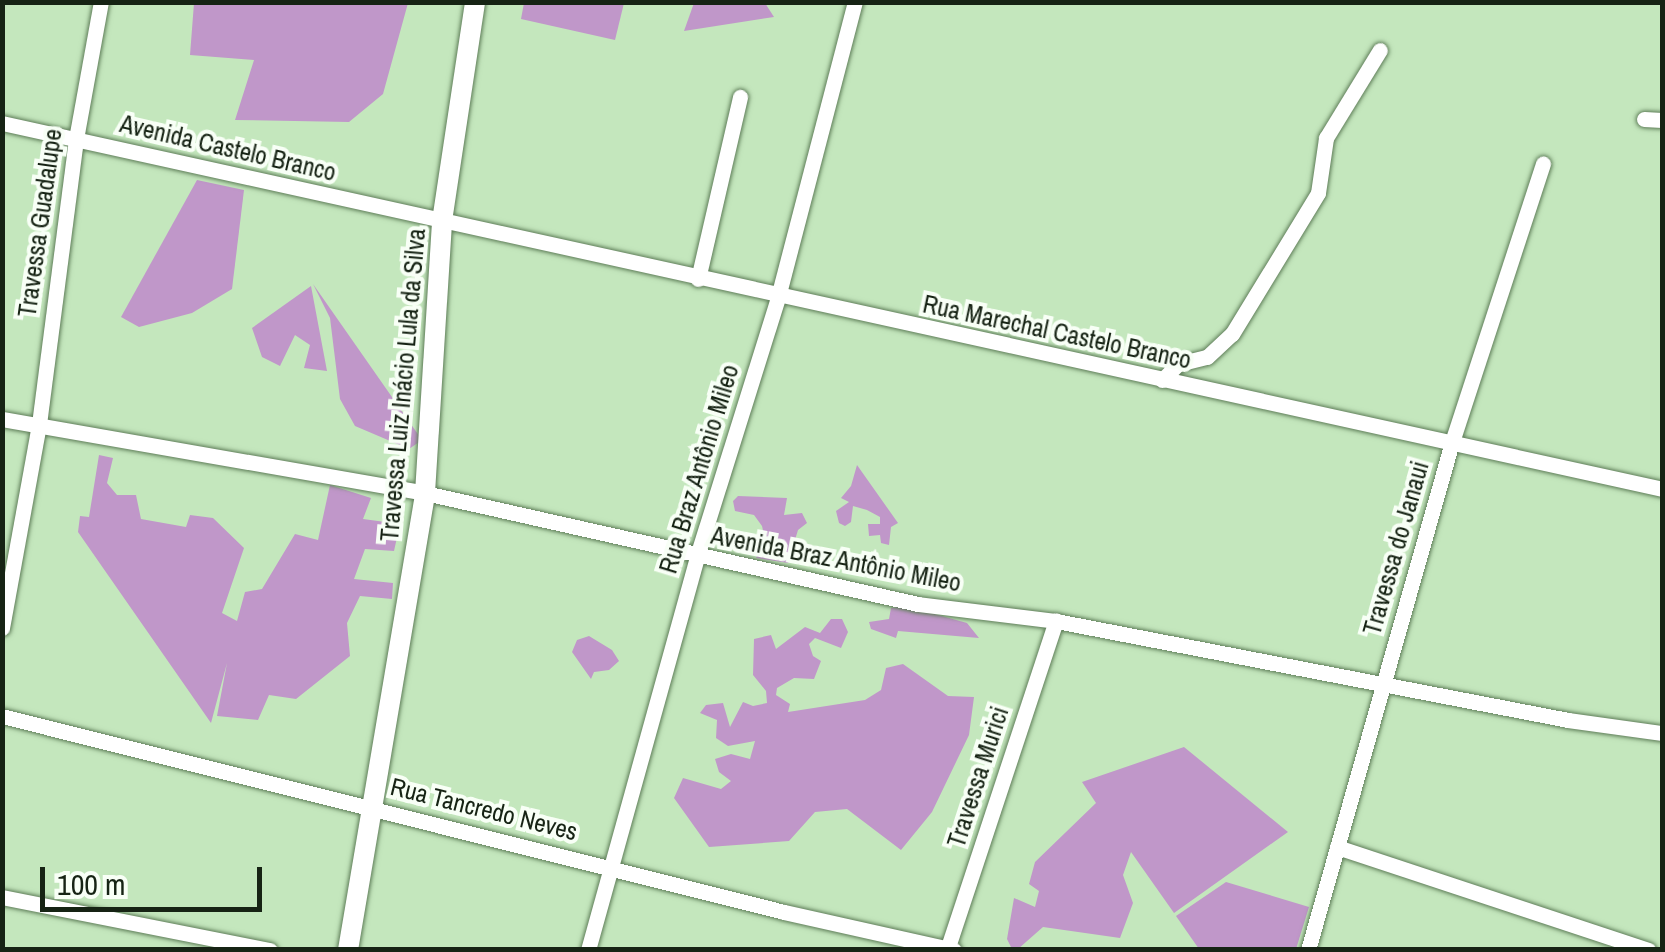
<!DOCTYPE html>
<html>
<head>
<meta charset="utf-8">
<style>
  body { margin:0 }
  #map { position:relative; width:1665px; height:952px; overflow:hidden; background:#c4e7bd; font-family:"Archivo Narrow",sans-serif }
  div>[style] { position:absolute }
  .forest>* { inset:0; background:#c097c9 }
  .roads { filter:drop-shadow(0 0 2px #5e7d58) drop-shadow(0 0 2px #5e7d58) }
  .minor>* { height:15px; margin:-7.5px; padding:0 7.5px; transform-origin:7.5px; border-radius:7.5px; background:#fff }
  .tertiary>* { height:20px; margin:-10px; padding:0 10px; transform-origin:10px; border-radius:10px; background:#fff }
  span { translate:-50% -50%; white-space:nowrap; text-align:center; line-height:1.15; -webkit-text-stroke:8px #f8fff6; paint-order:stroke }
  .street-label { font-size:25px; color:#162314 }
  .frame { position:absolute; inset:0; border:5px solid #162314; pointer-events:none }
  .scale { position:absolute; left:40px; top:867px; width:222px; height:45px; box-sizing:border-box; border:5px solid #162314; border-top:0; padding-left:12px; font-size:30px; line-height:35px; white-space:nowrap; color:#162314; -webkit-text-stroke:8px #f8fff6; paint-order:stroke }
</style>
</head>
<body>
<div id="map">
  <div class="forest">
    <div style="clip-path:polygon(194px 3px,194px 2px,408px 3px,383px 94px,349px 122px,235px 120px,254px 60px,190px 55px)"></div>
    <div style="clip-path:polygon(524px 3px,525px 2px,624px 3px,615px 40px,521px 19px)"></div>
    <div style="clip-path:polygon(694px 3px,765px 3px,774px 17px,684px 31px)"></div>
    <div style="clip-path:polygon(197px 180px,244px 190px,232px 289px,192px 313px,139px 327px,121px 317px)"></div>
    <div style="clip-path:polygon(313px 284px,422px 440px,409px 449px,355px 426px,340px 399px,330px 318px)"></div>
    <div style="clip-path:polygon(311px 286px,327px 371px,304px 368px,310px 345px,295px 335px,280px 366px,262px 357px,252px 328px)"></div>
    <div style="clip-path:polygon(99px 455px,113px 458px,107px 483px,117px 495px,136px 495px,141px 519px,186px 527px,190px 515px,213px 518px,244px 548px,222px 613px,237px 621px,245px 592px,262px 589px,295px 534px,318px 540px,330px 485px,371px 498px,363px 519px,400px 524px,394px 551px,365px 549px,354px 579px,393px 583px,392px 599px,360px 596px,347px 623px,350px 656px,296px 699px,269px 695px,258px 720px,217px 716px,227px 663px,211px 723px,78px 532px,80px 516px,89px 517px)"></div>
    <div style="clip-path:polygon(857px 465px,898px 523px,891px 527px,889px 545px,881px 543px,880px 535px,869px 536px,868px 524px,880px 524px,880px 517px,867px 510px,853px 506px,851px 522px,845px 526px,839px 523px,836px 511px,849px 502px,841px 498px,851px 486px)"></div>
    <div style="clip-path:polygon(738px 496px,787px 498px,784px 515px,802px 513px,807px 523px,798px 530px,788px 563px,756px 558px,765px 539px,762px 526px,754px 515px,735px 511px,733px 501px)"></div>
    <div style="clip-path:polygon(906px 606px,967px 623px,979px 638px,898px 631px,896px 638px,871px 629px,869px 622px,889px 619px,891px 608px)"></div>
    <div style="clip-path:polygon(831px 619px,842px 619px,848px 632px,841px 648px,815px 638px,809px 644px,813px 656px,821px 661px,814px 679px,794px 678px,777px 688px,776px 695px,790px 704px,788px 712px,865px 700px,881px 690px,886px 668px,903px 664px,948px 696px,974px 697px,969px 735px,932px 812px,901px 850px,847px 809px,815px 812px,789px 841px,709px 847px,674px 798px,683px 778px,721px 789px,731px 781px,719px 772px,715px 759px,731px 754px,750px 759px,755px 741px,728px 746px,716px 738px,717px 720px,700px 713px,706px 705px,723px 703px,730px 727px,743px 702px,753px 706px,767px 703px,766px 691px,753px 675px,754px 639px,771px 635px,776px 649px,805px 627px,820px 633px)"></div>
    <div style="clip-path:polygon(589px 636px,612px 650px,619px 661px,609px 670px,594px 672px,591px 679px,572px 652px,577px 640px)"></div>
    <div style="clip-path:polygon(1184px 747px,1288px 832px,1174px 913px,1131px 852px,1123px 875px,1133px 903px,1120px 938px,1043px 927px,1018px 949px,1012px 949px,1007px 939px,1014px 898px,1035px 907px,1039px 891px,1029px 884px,1035px 862px,1096px 803px,1082px 782px)"></div>
    <div style="clip-path:polygon(1226px 882px,1309px 907px,1296px 949px,1199px 949px,1176px 916px)"></div>
  </div>
  <div class="roads">
    <div class="minor">
      <div style="left:1644px;top:119px;width:18px;rotate:3deg"></div>
      <div style="left:2px;top:123px;width:1700px;rotate:12.43deg"></div>
      <div style="left:698px;top:279px;width:187px;rotate:-77deg"></div>
      <div style="left:1162px;top:380px;width:23px;rotate:-45deg"></div>
      <div style="left:1178px;top:364px;width:30px;rotate:-14deg"></div>
      <div style="left:1207px;top:357px;width:34px;rotate:-43deg"></div>
      <div style="left:1232px;top:334px;width:165px;rotate:-58.6deg"></div>
      <div style="left:1318px;top:193px;width:56px;rotate:-81.7deg"></div>
      <div style="left:1326px;top:138px;width:103px;rotate:-58.5deg"></div>
      <div style="left:2px;top:419px;width:429px;rotate:9.9deg"></div>
      <div style="left:425px;top:493px;width:505px;rotate:12.69deg"></div>
      <div style="left:918px;top:604px;width:139px;rotate:7deg"></div>
      <div style="left:1056px;top:621px;width:521px;rotate:10.94deg"></div>
      <div style="left:1568px;top:720px;width:95px;rotate:7.9deg"></div>
      <div style="left:2px;top:628px;width:207px;rotate:-79.7deg"></div>
      <div style="left:39px;top:424px;width:287px;rotate:-82.6deg"></div>
      <div style="left:76px;top:139px;width:139px;rotate:-79.7deg"></div>
      <div style="left:2px;top:716px;width:806px;rotate:14.07deg"></div>
      <div style="left:784px;top:912px;width:174px;rotate:12.6deg"></div>
      <div style="left:1337px;top:847px;width:328px;rotate:18.3deg"></div>
      <div style="left:2px;top:897px;width:273px;rotate:11.2deg"></div>
      <div style="left:588px;top:950px;width:409px;rotate:-74.5deg"></div>
      <div style="left:697px;top:556px;width:271px;rotate:-72.6deg"></div>
      <div style="left:778px;top:297px;width:305px;rotate:-75.4deg"></div>
      <div style="left:947px;top:950px;width:347px;rotate:-71.7deg"></div>
      <div style="left:1308px;top:950px;width:528px;rotate:-74.17deg"></div>
      <div style="left:1452px;top:442px;width:293px;rotate:-71.9deg"></div>
    </div>
    <div class="tertiary">
      <div style="left:348px;top:950px;width:463px;rotate:-80.4deg"></div>
      <div style="left:425px;top:493px;width:273px;rotate:-86.4deg"></div>
      <div style="left:442px;top:221px;width:221px;rotate:-81.4deg"></div>
    </div>
  </div>
  <div class="street-label">
    <span style="left:228px;top:148px;rotate:13deg">Avenida Castelo Branco</span>
    <span style="left:40px;top:223px;rotate:-82deg">Travessa Guadalupe</span>
    <span style="left:1057px;top:332px;rotate:12deg">Rua Marechal Castelo Branco</span>
    <span style="left:403px;top:385px;rotate:-85deg">Travessa Luiz Inácio Lula da Silva</span>
    <span style="left:699px;top:469px;rotate:-73deg">Rua Braz Antônio Mileo</span>
    <span style="left:1396px;top:548px;rotate:-74deg">Travessa do Janaui</span>
    <span style="left:836px;top:559px;rotate:11deg">Avenida Braz Antônio Mileo</span>
    <span style="left:978px;top:777px;rotate:-72deg">Travessa Murici</span>
    <span style="left:484px;top:809px;rotate:14deg">Rua Tancredo Neves</span>
  </div>
  <div class="frame"></div>
  <div class="scale">100 m</div>
</div>
</body>
</html>
